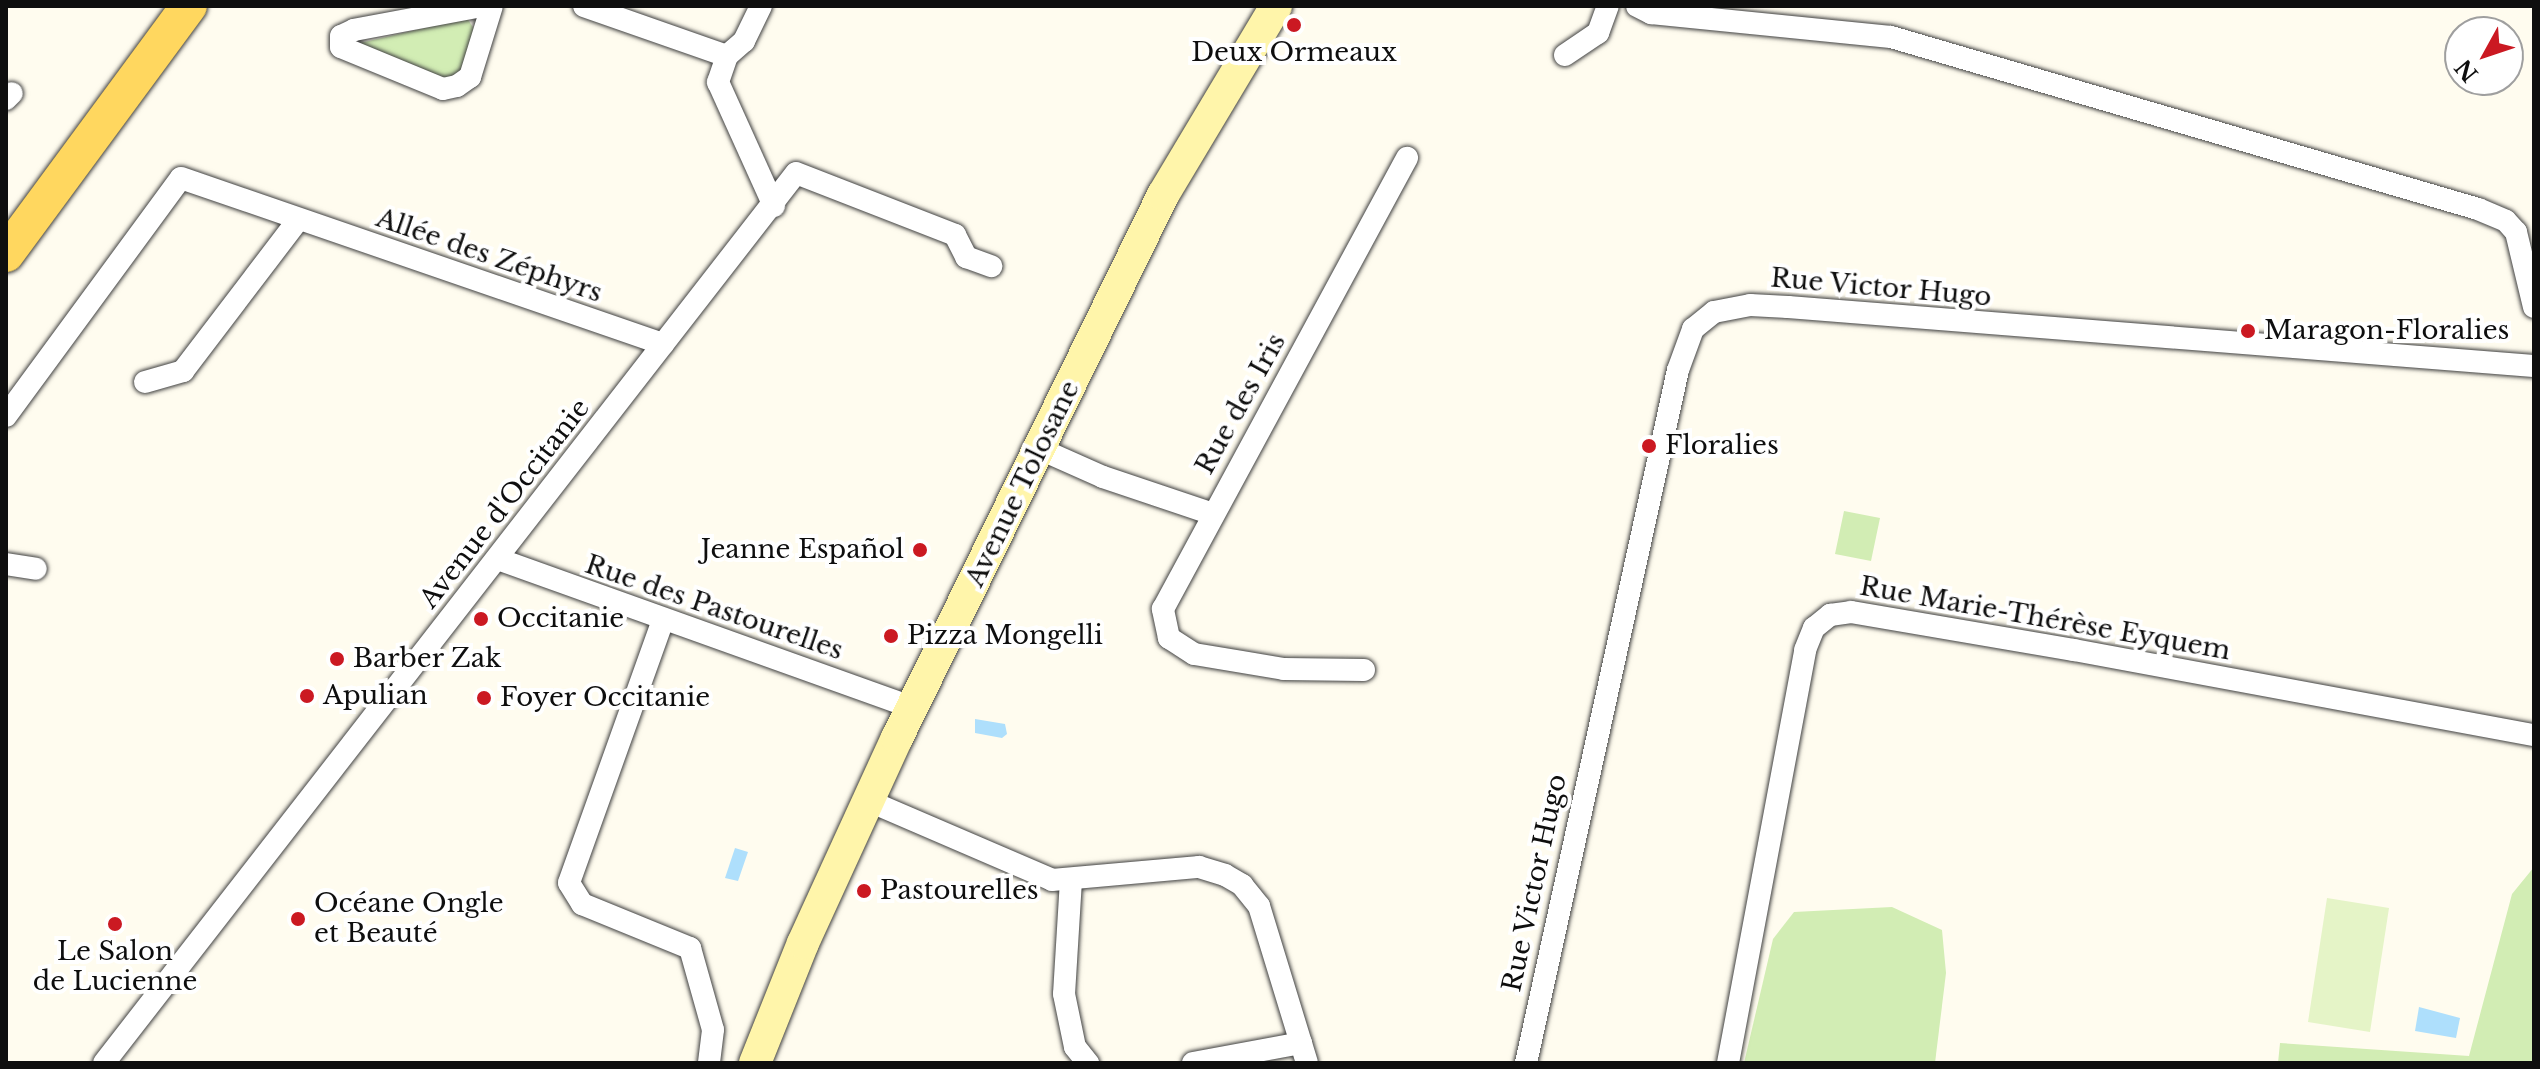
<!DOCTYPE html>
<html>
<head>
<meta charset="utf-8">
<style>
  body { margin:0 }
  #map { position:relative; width:2540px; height:1069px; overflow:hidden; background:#fffcef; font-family:"Libre Baskerville",serif }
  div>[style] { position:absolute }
  .green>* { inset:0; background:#d2edb4 }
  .pitch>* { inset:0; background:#e5f4c7 }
  .water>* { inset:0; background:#aedffc }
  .roads { filter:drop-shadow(0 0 2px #414141) drop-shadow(0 0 2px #414141) }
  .minor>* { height:22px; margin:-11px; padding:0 11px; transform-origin:11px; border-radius:11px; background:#fff }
  .secondary>* { height:32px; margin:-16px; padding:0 16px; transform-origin:16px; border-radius:16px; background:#fff5aa }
  .primary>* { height:36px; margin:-18px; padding:0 18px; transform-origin:18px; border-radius:18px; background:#ffd75f }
  .dots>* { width:22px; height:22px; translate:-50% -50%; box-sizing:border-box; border:4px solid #fff; border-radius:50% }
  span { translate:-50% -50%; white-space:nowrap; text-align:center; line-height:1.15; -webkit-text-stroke:8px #fff; paint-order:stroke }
  .poi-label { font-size:26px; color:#0e0e0e }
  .left { translate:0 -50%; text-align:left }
  .right { translate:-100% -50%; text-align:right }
  .street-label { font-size:26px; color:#0e0e0e }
  .frame { position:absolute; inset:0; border:8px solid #0e0e0e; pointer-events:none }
  .north { position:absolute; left:2444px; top:16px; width:80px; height:80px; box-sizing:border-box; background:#fff; border:2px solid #9f9f9f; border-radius:50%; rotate:230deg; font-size:22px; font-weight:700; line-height:32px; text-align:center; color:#0e0e0e }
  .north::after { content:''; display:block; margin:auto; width:28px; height:36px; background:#cb1922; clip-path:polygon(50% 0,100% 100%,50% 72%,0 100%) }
</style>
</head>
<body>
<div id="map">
  <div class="green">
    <div style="clip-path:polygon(467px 18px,476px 32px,464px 71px,445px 79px,356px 44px)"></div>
    <div style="clip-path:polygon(1844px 511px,1880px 518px,1871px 561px,1835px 554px)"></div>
    <div style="clip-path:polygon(2534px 867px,2534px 1063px,2278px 1063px,2280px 1043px,2469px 1056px,2512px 894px)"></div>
    <div style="clip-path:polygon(1892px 907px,1942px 930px,1946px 973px,1935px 1063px,1744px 1063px,1773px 939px,1794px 912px)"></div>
  </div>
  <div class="pitch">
    <div style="clip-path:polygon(2327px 898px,2389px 908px,2370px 1032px,2308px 1022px)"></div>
  </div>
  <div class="water">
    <div style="clip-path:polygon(975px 719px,1005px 724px,1007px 734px,1002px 738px,975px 733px)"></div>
    <div style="clip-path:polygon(735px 848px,748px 852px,738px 881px,725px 878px)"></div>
    <div style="clip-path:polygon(2419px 1007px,2460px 1018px,2456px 1038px,2415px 1031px)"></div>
  </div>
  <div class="roads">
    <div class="minor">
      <div style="left:482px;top:6px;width:130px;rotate:169.4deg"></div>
      <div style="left:354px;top:30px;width:14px;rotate:155deg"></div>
      <div style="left:341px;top:36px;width:11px;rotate:90deg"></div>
      <div style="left:341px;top:47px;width:110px;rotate:22.4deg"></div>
      <div style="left:443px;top:89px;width:14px;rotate:-12deg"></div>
      <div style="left:457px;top:86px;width:16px;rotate:-35deg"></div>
      <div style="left:470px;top:77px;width:74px;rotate:-72.8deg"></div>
      <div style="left:584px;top:6px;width:151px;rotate:19.3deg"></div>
      <div style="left:761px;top:6px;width:39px;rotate:116deg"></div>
      <div style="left:744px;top:41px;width:23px;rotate:139deg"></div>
      <div style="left:727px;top:56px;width:28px;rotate:109deg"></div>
      <div style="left:718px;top:82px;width:136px;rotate:65.7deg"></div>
      <div style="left:1637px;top:6px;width:16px;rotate:27deg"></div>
      <div style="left:1651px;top:13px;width:241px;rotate:5.7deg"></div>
      <div style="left:1891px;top:37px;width:612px;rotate:16.33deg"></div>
      <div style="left:2478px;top:209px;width:30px;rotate:23deg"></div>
      <div style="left:2506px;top:221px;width:15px;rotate:48deg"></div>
      <div style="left:2516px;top:232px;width:77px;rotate:76.5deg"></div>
      <div style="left:1565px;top:55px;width:40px;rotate:-34deg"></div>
      <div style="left:1598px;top:33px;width:29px;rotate:-70deg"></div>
      <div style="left:6px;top:99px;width:8px;rotate:-45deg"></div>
      <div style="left:145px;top:382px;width:40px;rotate:-16deg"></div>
      <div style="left:183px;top:371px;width:190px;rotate:-52.7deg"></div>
      <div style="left:6px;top:416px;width:295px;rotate:-53.7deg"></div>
      <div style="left:181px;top:178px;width:510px;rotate:19deg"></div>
      <div style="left:1040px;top:449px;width:69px;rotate:24deg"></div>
      <div style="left:1103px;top:477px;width:116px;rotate:18.6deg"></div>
      <div style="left:498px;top:559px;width:440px;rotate:19.7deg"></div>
      <div style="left:6px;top:564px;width:30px;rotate:9deg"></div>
      <div style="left:663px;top:620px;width:279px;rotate:109.7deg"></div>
      <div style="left:569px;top:883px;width:25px;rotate:58deg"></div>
      <div style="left:582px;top:904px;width:117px;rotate:22.2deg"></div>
      <div style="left:690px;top:948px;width:85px;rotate:74.3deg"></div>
      <div style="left:713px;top:1030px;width:33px;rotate:97deg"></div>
      <div style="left:1364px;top:670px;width:80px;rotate:-179.3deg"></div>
      <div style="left:1284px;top:669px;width:91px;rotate:-170.5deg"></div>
      <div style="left:1194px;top:654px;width:30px;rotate:-147deg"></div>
      <div style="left:1169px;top:638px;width:30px;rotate:-102deg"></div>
      <div style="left:1163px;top:609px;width:513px;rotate:-61.59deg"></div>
      <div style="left:869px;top:801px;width:199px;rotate:23.3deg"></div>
      <div style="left:1052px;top:880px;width:148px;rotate:-5.1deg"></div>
      <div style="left:1199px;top:867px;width:27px;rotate:17deg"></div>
      <div style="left:1225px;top:875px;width:20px;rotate:30deg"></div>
      <div style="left:1242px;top:885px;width:27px;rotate:51deg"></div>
      <div style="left:1259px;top:906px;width:164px;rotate:73deg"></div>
      <div style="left:1071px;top:880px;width:114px;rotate:93.5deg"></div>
      <div style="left:1064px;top:994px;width:54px;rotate:78.3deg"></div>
      <div style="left:1075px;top:1047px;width:21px;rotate:51deg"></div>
      <div style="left:104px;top:1063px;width:1127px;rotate:-52.13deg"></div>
      <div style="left:796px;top:173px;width:171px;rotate:21.3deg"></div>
      <div style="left:955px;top:235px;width:25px;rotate:63deg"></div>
      <div style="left:966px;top:257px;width:27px;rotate:20deg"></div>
      <div style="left:1193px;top:1063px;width:110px;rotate:-10.5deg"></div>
      <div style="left:1526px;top:1063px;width:709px;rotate:-77.63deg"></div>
      <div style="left:1678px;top:370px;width:44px;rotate:-69.9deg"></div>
      <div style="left:1693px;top:329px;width:27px;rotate:-39deg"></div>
      <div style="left:1714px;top:312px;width:37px;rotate:-11deg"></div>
      <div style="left:1750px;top:305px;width:38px;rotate:3deg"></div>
      <div style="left:1788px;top:307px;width:748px;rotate:4.52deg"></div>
      <div style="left:1728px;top:1063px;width:420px;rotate:-79.4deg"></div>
      <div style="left:1805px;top:650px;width:24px;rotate:-68deg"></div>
      <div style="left:1814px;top:628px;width:21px;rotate:-39deg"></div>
      <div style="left:1830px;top:615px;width:21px;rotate:-8deg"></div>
      <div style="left:1851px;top:612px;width:226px;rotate:9.7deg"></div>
      <div style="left:2074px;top:650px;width:468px;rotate:10.5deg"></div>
    </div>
    <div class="secondary">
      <div style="left:755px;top:1063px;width:129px;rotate:-68.2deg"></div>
      <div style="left:803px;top:943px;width:226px;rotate:-65.4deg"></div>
      <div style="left:897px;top:738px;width:605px;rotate:-63.9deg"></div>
      <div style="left:1163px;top:195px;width:220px;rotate:-59.1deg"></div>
    </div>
    <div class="primary">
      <div style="left:6px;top:254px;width:308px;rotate:-53.6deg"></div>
    </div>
  </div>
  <div class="dots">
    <div style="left:1294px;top:25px;background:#cb1922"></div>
    <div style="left:2248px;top:331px;background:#cb1922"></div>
    <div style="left:1649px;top:446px;background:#cb1922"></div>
    <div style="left:920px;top:550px;background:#cb1922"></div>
    <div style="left:481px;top:619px;background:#cb1922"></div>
    <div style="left:891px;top:636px;background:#cb1922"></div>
    <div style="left:337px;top:659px;background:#cb1922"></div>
    <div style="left:307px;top:696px;background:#cb1922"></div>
    <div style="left:484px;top:698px;background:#cb1922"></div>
    <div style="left:864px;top:891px;background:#cb1922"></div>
    <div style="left:298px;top:919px;background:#cb1922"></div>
    <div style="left:115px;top:924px;background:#cb1922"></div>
  </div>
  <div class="poi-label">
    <span style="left:1294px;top:53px">Deux Ormeaux</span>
    <span class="left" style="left:2264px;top:331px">Maragon-Floralies</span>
    <span class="left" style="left:1665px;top:446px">Floralies</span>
    <span class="right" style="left:904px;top:550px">Jeanne Español</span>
    <span class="left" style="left:497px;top:619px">Occitanie</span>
    <span class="left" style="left:907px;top:636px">Pizza Mongelli</span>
    <span class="left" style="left:353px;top:659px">Barber Zak</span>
    <span class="left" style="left:323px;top:696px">Apulian</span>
    <span class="left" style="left:500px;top:698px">Foyer Occitanie</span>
    <span class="left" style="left:880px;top:891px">Pastourelles</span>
    <span class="left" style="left:314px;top:919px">Océane Ongle<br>et Beauté</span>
    <span style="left:115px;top:967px">Le Salon<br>de Lucienne</span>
  </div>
  <div class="street-label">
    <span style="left:489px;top:256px;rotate:19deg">Allée des Zéphyrs</span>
    <span style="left:1881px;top:288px;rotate:5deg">Rue Victor Hugo</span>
    <span style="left:1241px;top:404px;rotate:-61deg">Rue des Iris</span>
    <span style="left:1023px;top:484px;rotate:-64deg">Avenue Tolosane</span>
    <span style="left:505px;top:504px;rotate:-52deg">Avenue d'Occitanie</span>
    <span style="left:714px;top:608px;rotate:19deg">Rue des Pastourelles</span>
    <span style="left:2045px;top:619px;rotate:10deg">Rue Marie-Thérèse Eyquem</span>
    <span style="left:1535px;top:883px;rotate:-78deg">Rue Victor Hugo</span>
  </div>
  <div class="frame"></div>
  <div class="north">N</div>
</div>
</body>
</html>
